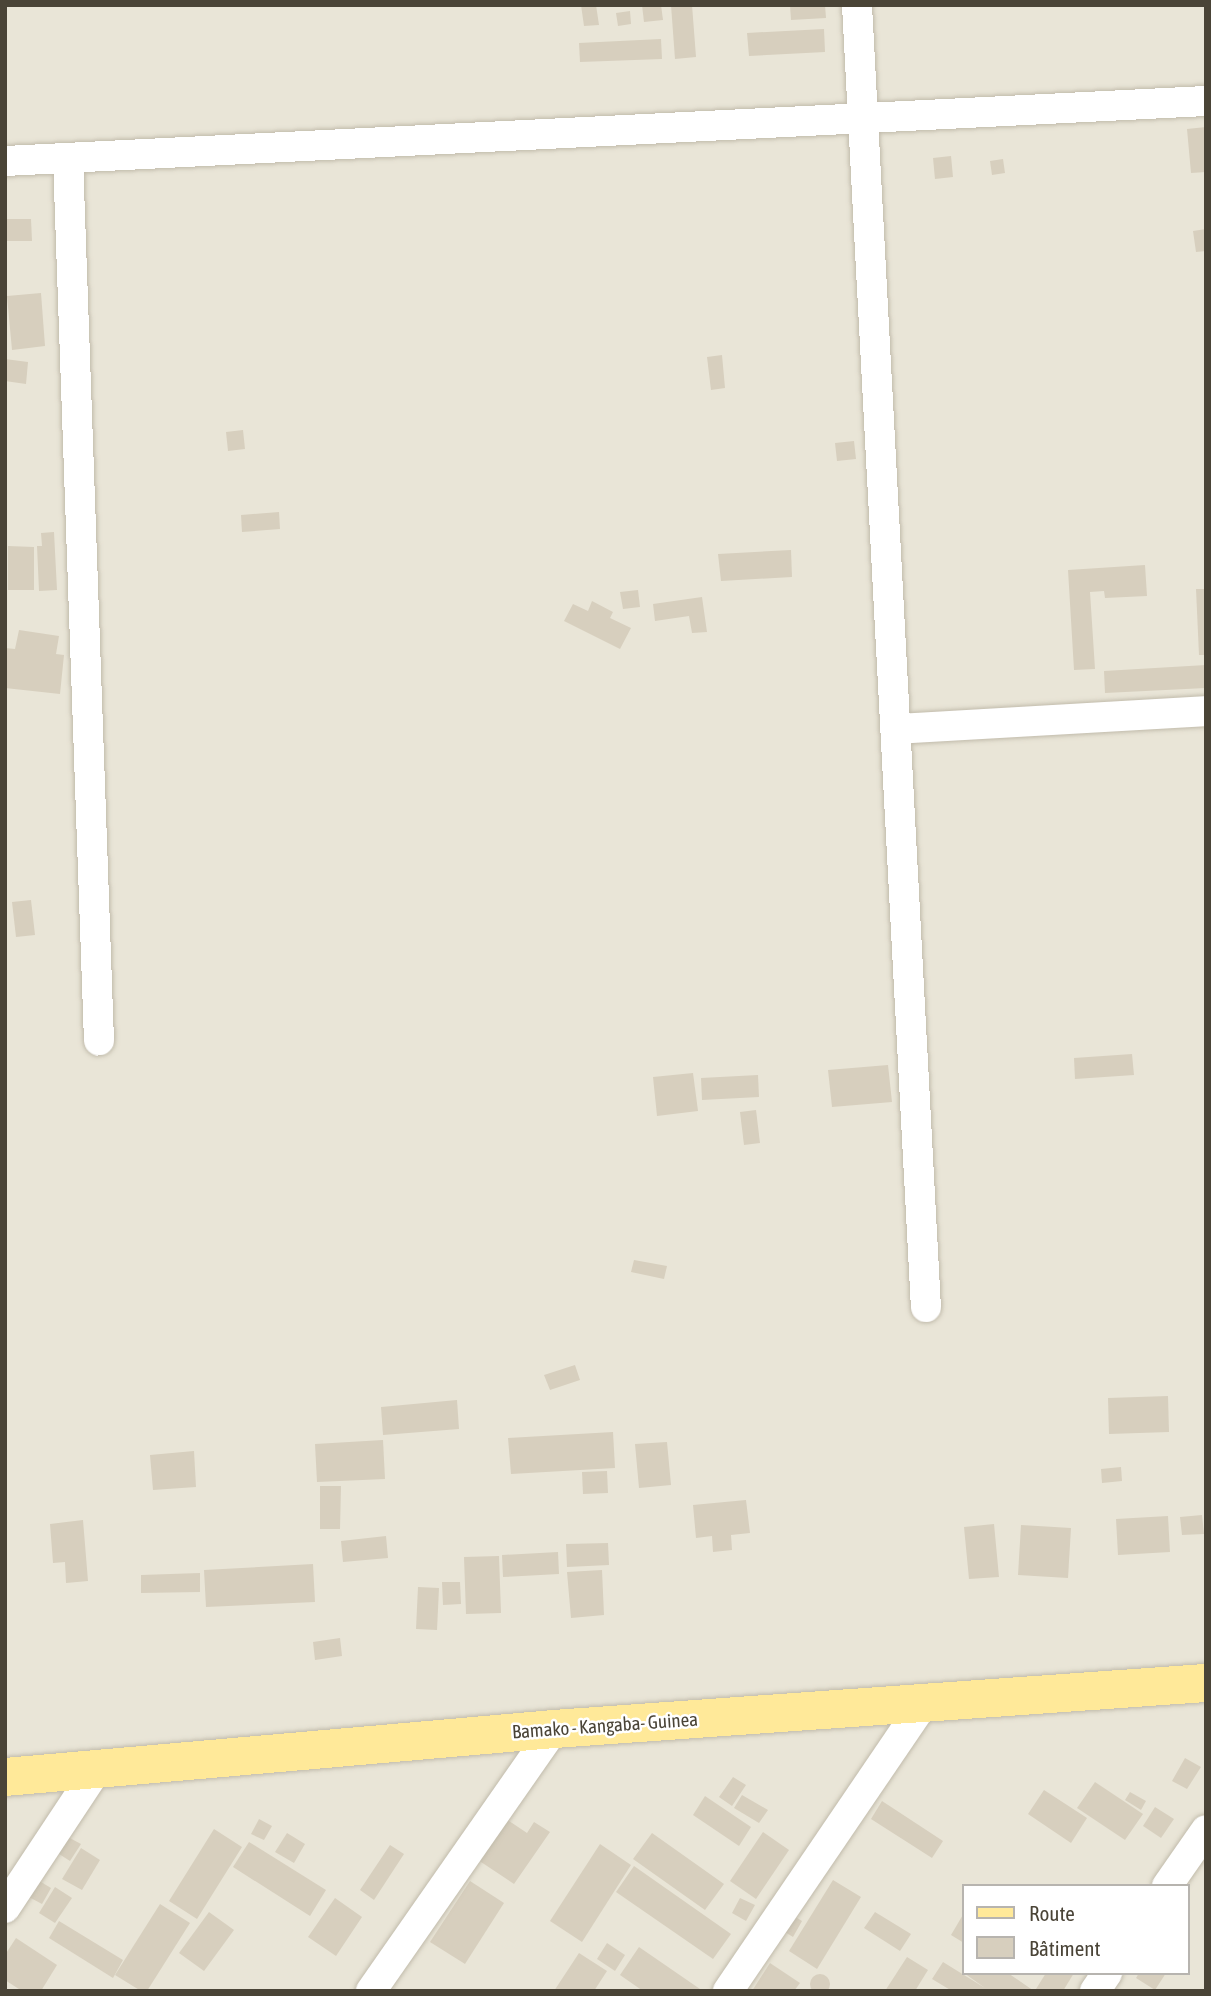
<!DOCTYPE html>
<html>
<head>
<meta charset="utf-8">
<style>
  body { margin:0 }
  #map { position:relative; width:1211px; height:1996px; overflow:hidden; background:#f5f2e9; font-family:"Asap Condensed",sans-serif }
  div>[style] { position:absolute }
  .residential>* { inset:0; background:#e9e5d7 }
  .building>* { inset:0; background:#d7cfbe }
  .round { border-radius:50% }
  .roads { filter:drop-shadow(0 0 2px #c1bbab) drop-shadow(0 0 2px #c1bbab) }
  .minor>* { height:30px; margin:-15px; padding:0 15px; transform-origin:15px; border-radius:15px; background:#fff }
  .primary>* { height:38px; margin:-19px; padding:0 19px; transform-origin:19px; border-radius:19px; background:#ffe999 }
  span { translate:-50% -50%; white-space:nowrap; text-align:center; line-height:1.15; -webkit-text-stroke:5px #fff; paint-order:stroke }
  .street-label { font-size:19px; color:#4a4437 }
  .frame { position:absolute; inset:0; border:7px solid #4a4437; pointer-events:none }
  .legend { position:absolute; left:962px; top:1884px; width:228px; height:91px; box-sizing:border-box; background:#fff; border:2px solid #b7b4af; margin:0; padding:9px 12px; list-style:none; font-size:21px; color:#4a4437 }
  .legend li { display:flex; align-items:center; gap:14px; height:35px }
  .legend b { width:35px; border:2px solid #b7b4af }
</style>
</head>
<body>
<div id="map">
  <div class="residential">
    <div style="clip-path:polygon(evenodd,5px 5px,1206px 5px,1206px 1991px,5px 1991px,5px 5px,964px 1886px,1188px 1886px,1188px 1973px,964px 1973px,964px 1886px)"></div>
  </div>
  <div class="building">
    <div style="clip-path:polygon(581px 5px,596px 5px,599px 25px,584px 26px)"></div>
    <div style="clip-path:polygon(642px 5px,661px 5px,663px 20px,644px 22px)"></div>
    <div style="clip-path:polygon(671px 5px,692px 5px,696px 57px,675px 59px)"></div>
    <div style="clip-path:polygon(790px 5px,825px 5px,826px 18px,791px 20px)"></div>
    <div style="clip-path:polygon(630px 11px,631px 24px,618px 26px,616px 13px)"></div>
    <div style="clip-path:polygon(824px 29px,825px 52px,749px 56px,747px 33px)"></div>
    <div style="clip-path:polygon(661px 39px,662px 59px,580px 62px,579px 43px)"></div>
    <div style="clip-path:polygon(1206px 127px,1206px 172px,1191px 173px,1187px 129px)"></div>
    <div style="clip-path:polygon(951px 156px,953px 177px,935px 179px,933px 158px)"></div>
    <div style="clip-path:polygon(1003px 159px,1005px 173px,992px 175px,990px 161px)"></div>
    <div style="clip-path:polygon(5px 219px,31px 219px,32px 241px,5px 241px)"></div>
    <div style="clip-path:polygon(1206px 229px,1206px 251px,1196px 252px,1193px 231px)"></div>
    <div style="clip-path:polygon(41px 293px,45px 346px,12px 350px,7px 296px)"></div>
    <div style="clip-path:polygon(722px 355px,725px 388px,711px 390px,707px 357px)"></div>
    <div style="clip-path:polygon(5px 359px,28px 362px,26px 384px,5px 381px)"></div>
    <div style="clip-path:polygon(243px 430px,245px 449px,228px 451px,226px 432px)"></div>
    <div style="clip-path:polygon(854px 441px,856px 459px,837px 461px,835px 443px)"></div>
    <div style="clip-path:polygon(279px 512px,280px 529px,242px 532px,241px 515px)"></div>
    <div style="clip-path:polygon(54px 532px,57px 590px,39px 591px,37px 546px,42px 546px,41px 533px)"></div>
    <div style="clip-path:polygon(8px 546px,34px 547px,34px 590px,8px 590px)"></div>
    <div style="clip-path:polygon(791px 550px,792px 577px,721px 581px,718px 554px)"></div>
    <div style="clip-path:polygon(1145px 565px,1147px 596px,1105px 598px,1104px 591px,1090px 592px,1095px 669px,1074px 670px,1068px 570px)"></div>
    <div style="clip-path:polygon(1196px 589px,1206px 589px,1206px 655px,1199px 655px)"></div>
    <div style="clip-path:polygon(638px 590px,640px 607px,623px 609px,620px 592px)"></div>
    <div style="clip-path:polygon(702px 597px,707px 632px,692px 633px,689px 616px,655px 621px,653px 604px)"></div>
    <div style="clip-path:polygon(592px 601px,613px 612px,610px 618px,631px 628px,620px 649px,564px 621px,573px 604px,588px 611px)"></div>
    <div style="clip-path:polygon(19px 630px,59px 636px,56px 654px,64px 655px,60px 694px,5px 688px,5px 648px,15px 649px)"></div>
    <div style="clip-path:polygon(1206px 665px,1206px 688px,1105px 693px,1104px 671px)"></div>
    <div style="clip-path:polygon(31px 900px,35px 935px,16px 937px,12px 902px)"></div>
    <div style="clip-path:polygon(1132px 1054px,1134px 1075px,1075px 1079px,1074px 1058px)"></div>
    <div style="clip-path:polygon(888px 1065px,892px 1102px,832px 1107px,828px 1070px)"></div>
    <div style="clip-path:polygon(693px 1073px,698px 1111px,657px 1116px,653px 1077px)"></div>
    <div style="clip-path:polygon(758px 1075px,759px 1097px,702px 1100px,701px 1078px)"></div>
    <div style="clip-path:polygon(756px 1110px,760px 1143px,744px 1145px,740px 1112px)"></div>
    <div style="clip-path:polygon(634px 1260px,667px 1266px,664px 1279px,631px 1272px)"></div>
    <div style="clip-path:polygon(575px 1365px,580px 1380px,550px 1390px,544px 1375px)"></div>
    <div style="clip-path:polygon(1168px 1396px,1169px 1432px,1109px 1434px,1108px 1398px)"></div>
    <div style="clip-path:polygon(457px 1400px,459px 1429px,383px 1435px,381px 1407px)"></div>
    <div style="clip-path:polygon(613px 1432px,615px 1468px,511px 1474px,508px 1438px)"></div>
    <div style="clip-path:polygon(383px 1440px,385px 1479px,317px 1482px,315px 1444px)"></div>
    <div style="clip-path:polygon(667px 1442px,671px 1485px,639px 1488px,635px 1444px)"></div>
    <div style="clip-path:polygon(194px 1451px,196px 1487px,153px 1490px,150px 1455px)"></div>
    <div style="clip-path:polygon(1121px 1467px,1122px 1481px,1102px 1483px,1101px 1469px)"></div>
    <div style="clip-path:polygon(607px 1471px,608px 1493px,583px 1494px,582px 1472px)"></div>
    <div style="clip-path:polygon(320px 1486px,341px 1486px,340px 1529px,320px 1529px)"></div>
    <div style="clip-path:polygon(746px 1500px,750px 1533px,731px 1535px,732px 1550px,713px 1552px,712px 1536px,696px 1538px,693px 1505px)"></div>
    <div style="clip-path:polygon(1202px 1515px,1204px 1534px,1182px 1535px,1180px 1517px)"></div>
    <div style="clip-path:polygon(1168px 1516px,1170px 1552px,1118px 1555px,1116px 1519px)"></div>
    <div style="clip-path:polygon(83px 1520px,88px 1581px,66px 1583px,65px 1562px,53px 1563px,50px 1524px)"></div>
    <div style="clip-path:polygon(994px 1524px,999px 1577px,969px 1579px,964px 1527px)"></div>
    <div style="clip-path:polygon(1021px 1525px,1071px 1528px,1068px 1578px,1018px 1575px)"></div>
    <div style="clip-path:polygon(386px 1536px,388px 1558px,343px 1562px,341px 1541px)"></div>
    <div style="clip-path:polygon(608px 1543px,609px 1565px,567px 1567px,566px 1544px)"></div>
    <div style="clip-path:polygon(558px 1552px,559px 1574px,503px 1577px,502px 1555px)"></div>
    <div style="clip-path:polygon(499px 1556px,501px 1613px,466px 1614px,464px 1557px)"></div>
    <div style="clip-path:polygon(313px 1564px,315px 1602px,206px 1607px,204px 1570px)"></div>
    <div style="clip-path:polygon(602px 1570px,604px 1615px,571px 1618px,567px 1572px)"></div>
    <div style="clip-path:polygon(200px 1573px,200px 1592px,141px 1593px,141px 1575px)"></div>
    <div style="clip-path:polygon(442px 1582px,460px 1582px,461px 1604px,443px 1605px)"></div>
    <div style="clip-path:polygon(418px 1587px,439px 1588px,437px 1630px,416px 1629px)"></div>
    <div style="clip-path:polygon(340px 1638px,342px 1656px,315px 1660px,313px 1642px)"></div>
    <div style="clip-path:polygon(1185px 1758px,1201px 1767px,1187px 1789px,1172px 1781px)"></div>
    <div style="clip-path:polygon(733px 1777px,746px 1785px,732px 1806px,719px 1797px)"></div>
    <div style="clip-path:polygon(1095px 1782px,1143px 1814px,1125px 1840px,1077px 1808px)"></div>
    <div style="clip-path:polygon(1044px 1790px,1087px 1818px,1071px 1843px,1028px 1814px)"></div>
    <div style="clip-path:polygon(1130px 1792px,1146px 1801px,1141px 1810px,1125px 1800px)"></div>
    <div style="clip-path:polygon(742px 1795px,768px 1810px,759px 1823px,734px 1808px)"></div>
    <div style="clip-path:polygon(705px 1796px,751px 1827px,739px 1846px,693px 1815px)"></div>
    <div style="clip-path:polygon(882px 1801px,943px 1841px,932px 1858px,871px 1819px)"></div>
    <div style="clip-path:polygon(1155px 1807px,1174px 1819px,1161px 1838px,1143px 1826px)"></div>
    <div style="clip-path:polygon(259px 1819px,272px 1826px,264px 1840px,251px 1834px)"></div>
    <div style="clip-path:polygon(506px 1819px,527px 1833px,534px 1822px,550px 1832px,514px 1884px,478px 1860px)"></div>
    <div style="clip-path:polygon(214px 1829px,242px 1847px,197px 1919px,169px 1901px)"></div>
    <div style="clip-path:polygon(763px 1832px,789px 1850px,756px 1899px,730px 1881px)"></div>
    <div style="clip-path:polygon(287px 1833px,305px 1844px,294px 1863px,275px 1852px)"></div>
    <div style="clip-path:polygon(652px 1833px,724px 1884px,705px 1910px,633px 1859px)"></div>
    <div style="clip-path:polygon(66px 1836px,81px 1844px,70px 1861px,56px 1852px)"></div>
    <div style="clip-path:polygon(249px 1842px,326px 1890px,310px 1916px,233px 1867px)"></div>
    <div style="clip-path:polygon(600px 1844px,631px 1865px,582px 1942px,550px 1921px)"></div>
    <div style="clip-path:polygon(390px 1845px,404px 1854px,374px 1900px,360px 1890px)"></div>
    <div style="clip-path:polygon(81px 1848px,100px 1860px,82px 1890px,62px 1879px)"></div>
    <div style="clip-path:polygon(634px 1866px,731px 1934px,713px 1959px,616px 1892px)"></div>
    <div style="clip-path:polygon(36px 1879px,51px 1888px,42px 1904px,27px 1896px)"></div>
    <div style="clip-path:polygon(833px 1880px,861px 1897px,817px 1969px,789px 1951px)"></div>
    <div style="clip-path:polygon(470px 1881px,504px 1903px,465px 1964px,430px 1942px)"></div>
    <div style="clip-path:polygon(55px 1887px,72px 1898px,55px 1923px,39px 1913px)"></div>
    <div style="clip-path:polygon(335px 1898px,362px 1917px,336px 1956px,308px 1937px)"></div>
    <div style="clip-path:polygon(740px 1898px,755px 1905px,746px 1921px,732px 1913px)"></div>
    <div style="clip-path:polygon(160px 1904px,190px 1923px,147px 1991px,141px 1991px,115px 1975px)"></div>
    <div style="clip-path:polygon(209px 1912px,234px 1930px,204px 1971px,179px 1953px)"></div>
    <div style="clip-path:polygon(875px 1912px,911px 1934px,900px 1951px,864px 1928px)"></div>
    <div style="clip-path:polygon(789px 1913px,802px 1921px,793px 1937px,780px 1929px)"></div>
    <div style="clip-path:polygon(964px 1913px,964px 1943px,951px 1935px)"></div>
    <div style="clip-path:polygon(59px 1921px,123px 1960px,113px 1978px,49px 1938px)"></div>
    <div style="clip-path:polygon(16px 1938px,57px 1965px,41px 1991px,22px 1991px,5px 1980px,5px 1955px)"></div>
    <div style="clip-path:polygon(607px 1943px,625px 1955px,615px 1971px,597px 1959px)"></div>
    <div style="clip-path:polygon(639px 1947px,700px 1989px,699px 1991px,643px 1991px,620px 1975px)"></div>
    <div style="clip-path:polygon(579px 1953px,607px 1971px,594px 1991px,554px 1991px)"></div>
    <div style="clip-path:polygon(907px 1957px,928px 1970px,915px 1991px,885px 1991px)"></div>
    <div style="clip-path:polygon(943px 1962px,985px 1988px,964px 1973px,1008px 1973px,1034px 1991px,952px 1991px,932px 1979px)"></div>
    <div style="clip-path:polygon(770px 1963px,800px 1983px,794px 1991px,752px 1991px)"></div>
    <div style="clip-path:polygon(1046px 1973px,1074px 1973px,1063px 1991px,1040px 1991px,1036px 1989px)"></div>
    <div style="clip-path:polygon(1139px 1973px,1166px 1973px,1155px 1990px,1136px 1978px)"></div>
    <div class="round" style="left:810px;top:1974px;width:20px;height:20px"></div>
  </div>
  <div class="roads">
    <div class="minor">
      <div style="left:857px;top:5px;width:1304px;rotate:86.97deg"></div>
      <div style="left:68px;top:158px;width:883px;rotate:87.99deg"></div>
      <div style="left:5px;top:161px;width:1202px;rotate:-2.86deg"></div>
      <div style="left:896px;top:729px;width:311px;rotate:-3.3deg"></div>
      <div style="left:1167px;top:1886px;width:68px;rotate:-55.1deg"></div>
      <div style="left:5px;top:1908px;width:167px;rotate:-56.5deg"></div>
      <div style="left:371px;top:1991px;width:320px;rotate:-55.1deg"></div>
      <div style="left:728px;top:1991px;width:348px;rotate:-55.8deg"></div>
      <div style="left:1095px;top:1991px;width:22px;rotate:-56deg"></div>
    </div>
    <div class="primary">
      <div style="left:5px;top:1777px;width:551px;rotate:-5deg"></div>
      <div style="left:554px;top:1729px;width:654px;rotate:-4.04deg"></div>
    </div>
  </div>
  <div class="street-label">
    <span style="left:605px;top:1726px;rotate:-4deg">Bamako - Kangaba- Guinea</span>
  </div>
  <div class="frame"></div>
  <ul class="legend">
  <li><b style="height:9px;background:#ffe999"></b>Route</li>
  <li><b style="height:19px;background:#d7cfbe"></b>Bâtiment</li>
  </ul>
</div>
</body>
</html>
